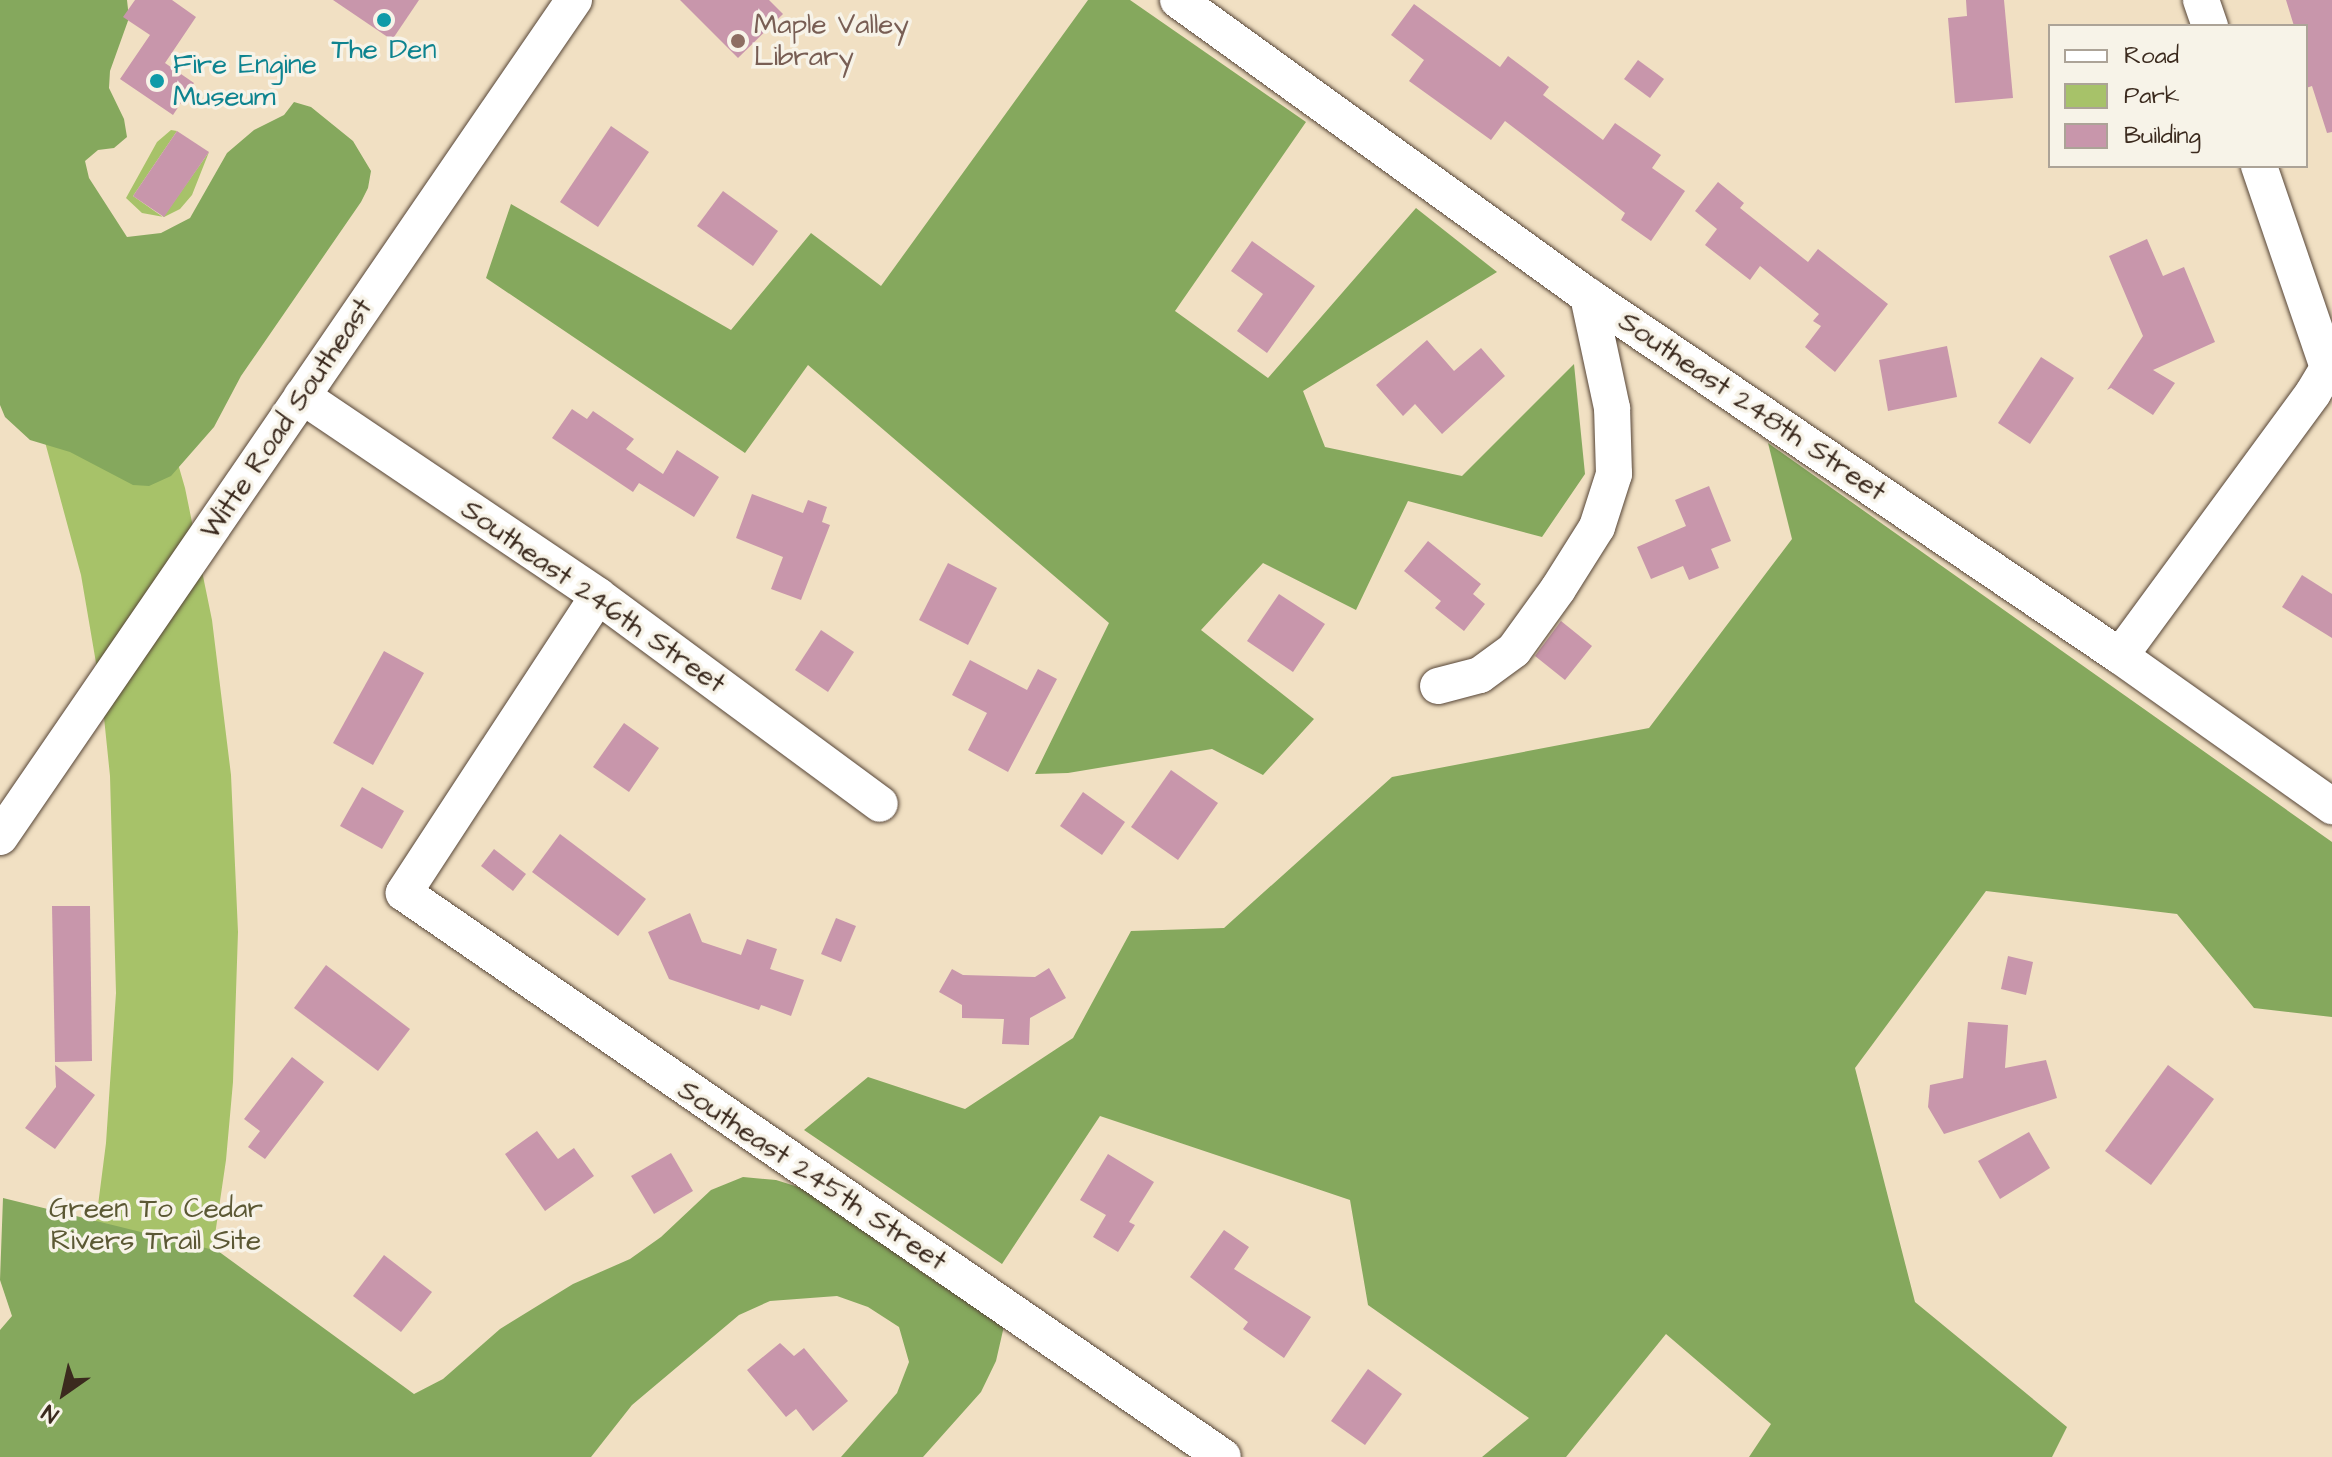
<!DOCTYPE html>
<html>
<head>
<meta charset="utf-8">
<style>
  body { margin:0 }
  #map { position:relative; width:2332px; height:1457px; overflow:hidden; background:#f1e0c3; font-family:"Architects Daughter",sans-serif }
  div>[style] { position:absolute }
  .green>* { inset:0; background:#a7c269 }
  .forest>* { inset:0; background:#85a85d }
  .building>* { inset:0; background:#c896ab }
  .roads { filter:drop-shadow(0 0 2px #564537) drop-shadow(0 0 2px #564537) }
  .minor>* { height:36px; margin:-18px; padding:0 18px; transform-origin:18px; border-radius:18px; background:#fff }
  .dots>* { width:22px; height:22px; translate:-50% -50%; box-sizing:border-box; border:4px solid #f7f3e8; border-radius:50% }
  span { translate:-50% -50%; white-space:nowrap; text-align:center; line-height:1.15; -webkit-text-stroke:7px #f7f3e8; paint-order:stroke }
  .education-label { font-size:28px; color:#785e54 }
  .left { translate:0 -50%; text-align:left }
  .culture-label { font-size:28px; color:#0d838f }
  .street-label { font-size:28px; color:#3b2a1e }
  .park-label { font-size:28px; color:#5b5834 }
  .legend { position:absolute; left:2048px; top:24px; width:260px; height:144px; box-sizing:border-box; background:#f7f3e8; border:2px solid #aca397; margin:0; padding:10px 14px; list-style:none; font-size:24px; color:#3b2a1e }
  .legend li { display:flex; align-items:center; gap:16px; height:40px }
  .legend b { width:40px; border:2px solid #aca397 }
  .north { position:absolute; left:24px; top:1353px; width:80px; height:80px; -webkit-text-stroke:6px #f7f3e8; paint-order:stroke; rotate:214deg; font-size:22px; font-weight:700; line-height:32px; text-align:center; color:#3b2a1e }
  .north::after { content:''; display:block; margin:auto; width:28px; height:36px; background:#3b2a1e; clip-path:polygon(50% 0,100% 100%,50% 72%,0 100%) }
</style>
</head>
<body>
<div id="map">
  <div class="green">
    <div style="clip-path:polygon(0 0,152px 374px,185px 488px,212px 620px,231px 775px,238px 932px,233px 1082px,226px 1160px,204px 1310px,96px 1221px,106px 1143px,116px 993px,110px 776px,102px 698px,81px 575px,35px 405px)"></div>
    <div style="clip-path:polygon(171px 130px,177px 131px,133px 196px,163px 217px,209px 152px,192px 195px,180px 209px,164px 217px,142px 213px,126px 198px,157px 142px)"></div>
  </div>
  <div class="forest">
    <div style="clip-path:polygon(0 0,127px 0,129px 18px,110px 71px,109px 88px,124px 119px,127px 137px,114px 148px,98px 150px,85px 161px,89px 178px,127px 237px,161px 233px,190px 218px,227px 153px,254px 130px,284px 115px,294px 102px,311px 107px,353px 141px,371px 171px,368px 188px,361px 202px,241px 376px,214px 427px,171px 476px,149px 486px,133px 485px,70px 452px,30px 440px,5px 417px,0 405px)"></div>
    <div style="clip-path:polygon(1088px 0,1130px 0,1306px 122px,1175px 311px,1268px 378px,1416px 208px,1497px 272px,1303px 391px,1325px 447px,1462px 476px,1574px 364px,1585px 474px,1542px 537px,1408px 501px,1356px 610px,1263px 563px,1201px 630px,1314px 719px,1263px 775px,1212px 749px,1068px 773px,1035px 774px,1109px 623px,808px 365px,745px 453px,486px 278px,511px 204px,731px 330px,811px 233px,881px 286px)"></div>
    <div style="clip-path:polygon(1768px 443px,2332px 842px,2332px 1017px,2254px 1008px,2177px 914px,1986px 891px,1855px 1068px,1915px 1302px,2067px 1427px,2052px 1457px,1749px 1457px,1771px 1424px,1666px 1334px,1566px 1457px,1482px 1457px,1529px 1418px,1368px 1305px,1350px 1200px,1100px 1116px,1002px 1264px,804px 1130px,868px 1077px,965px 1109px,1073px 1038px,1131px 931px,1224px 928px,1392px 777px,1649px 728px,1792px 539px)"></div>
    <div style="clip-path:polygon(743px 1177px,776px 1180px,808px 1190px,892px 1243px,917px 1269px,1004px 1326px,996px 1361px,981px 1392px,923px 1457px,841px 1457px,897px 1393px,909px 1362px,899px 1327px,868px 1307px,837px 1296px,770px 1301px,739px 1315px,632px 1405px,591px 1457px,0 1457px,0 1330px,12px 1316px,0 1280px,3px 1198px,218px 1251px,414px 1394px,443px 1379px,500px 1329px,573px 1284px,630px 1259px,661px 1237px,711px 1190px)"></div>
  </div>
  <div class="building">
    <div style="clip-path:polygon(135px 0,172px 0,196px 17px,165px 63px,194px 83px,173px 115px,120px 79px,150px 35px,123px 17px)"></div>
    <div style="clip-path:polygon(333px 0,419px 0,392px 40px)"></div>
    <div style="clip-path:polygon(680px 0,769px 0,783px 14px,738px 58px)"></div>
    <div style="clip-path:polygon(1966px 0,2004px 0,2013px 98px,1955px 103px,1948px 18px,1967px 16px)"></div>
    <div style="clip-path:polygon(2286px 0,2332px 0,2332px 132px,2327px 133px,2312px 86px,2306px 88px,2306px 26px,2294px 26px)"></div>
    <div style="clip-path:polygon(1414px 4px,1500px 67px,1508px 56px,1549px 87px,1543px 95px,1603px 140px,1615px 123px,1661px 155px,1652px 168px,1685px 191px,1651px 241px,1621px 220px,1625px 213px,1505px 121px,1491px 140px,1409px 81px,1424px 60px,1391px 35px)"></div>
    <div style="clip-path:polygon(1638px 60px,1664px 79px,1650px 98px,1624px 79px)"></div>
    <div style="clip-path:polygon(611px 126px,649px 152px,598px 227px,560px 202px)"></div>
    <div style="clip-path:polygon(177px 131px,209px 152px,164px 217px,133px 196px)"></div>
    <div style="clip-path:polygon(1718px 182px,1744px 203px,1740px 208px,1808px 262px,1818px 249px,1888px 304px,1835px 372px,1805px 347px,1821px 326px,1813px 321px,1819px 314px,1760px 266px,1750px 280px,1705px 245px,1717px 229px,1695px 211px)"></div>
    <div style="clip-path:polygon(723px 191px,778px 231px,753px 266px,697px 226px)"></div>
    <div style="clip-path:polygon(2147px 239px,2163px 276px,2184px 267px,2215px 342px,2153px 370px,2175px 383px,2153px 415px,2111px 388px,2107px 390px,2143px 336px,2109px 256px)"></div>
    <div style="clip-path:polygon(1252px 241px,1315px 286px,1267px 353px,1237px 331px,1263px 294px,1231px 271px)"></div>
    <div style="clip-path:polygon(1427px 340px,1454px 371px,1481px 348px,1505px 376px,1442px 434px,1415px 404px,1403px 416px,1376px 385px)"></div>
    <div style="clip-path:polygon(1947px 346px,1957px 397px,1888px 411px,1879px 360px)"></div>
    <div style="clip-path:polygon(2041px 357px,2074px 378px,2030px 444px,1998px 423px)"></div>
    <div style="clip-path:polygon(572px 409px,587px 419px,593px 411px,634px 439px,626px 449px,663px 474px,677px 450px,719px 477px,694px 517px,639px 483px,633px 492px,552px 438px)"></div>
    <div style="clip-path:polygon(1709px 486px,1731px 541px,1711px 549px,1719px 568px,1689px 580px,1683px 566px,1651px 579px,1637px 547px,1686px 526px,1675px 500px)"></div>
    <div style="clip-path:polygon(752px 494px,803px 513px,808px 500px,827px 507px,822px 522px,830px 525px,801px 600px,771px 589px,783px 557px,736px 538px)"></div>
    <div style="clip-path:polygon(1428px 541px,1481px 584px,1473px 594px,1485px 604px,1464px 631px,1435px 608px,1441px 601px,1404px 571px)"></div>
    <div style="clip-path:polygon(948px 563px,997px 588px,968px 645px,919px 620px)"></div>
    <div style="clip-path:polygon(2302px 575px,2332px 594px,2332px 638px,2282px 607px)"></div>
    <div style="clip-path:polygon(1279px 594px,1325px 624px,1293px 672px,1247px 641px)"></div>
    <div style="clip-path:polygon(1561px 621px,1592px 646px,1565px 680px,1535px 656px)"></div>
    <div style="clip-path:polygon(821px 630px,854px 652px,828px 692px,795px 670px)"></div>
    <div style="clip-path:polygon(384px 651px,424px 673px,373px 765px,333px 743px)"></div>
    <div style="clip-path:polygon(970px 660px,1027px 690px,1038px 669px,1057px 679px,1008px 772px,968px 750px,987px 713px,952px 695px)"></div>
    <div style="clip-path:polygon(624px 723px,659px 748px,629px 792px,593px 767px)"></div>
    <div style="clip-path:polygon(1171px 770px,1218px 803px,1178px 860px,1131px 827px)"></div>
    <div style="clip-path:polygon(362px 787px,404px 811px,382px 849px,340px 826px)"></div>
    <div style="clip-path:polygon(1083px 792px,1125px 822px,1102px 855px,1060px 826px)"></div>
    <div style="clip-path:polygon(560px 834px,646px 899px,618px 936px,532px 872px)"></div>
    <div style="clip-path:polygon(494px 849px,526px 874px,513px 891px,481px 866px)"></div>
    <div style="clip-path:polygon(52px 906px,90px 906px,92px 1061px,55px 1062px)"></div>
    <div style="clip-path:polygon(690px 913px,702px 942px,741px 955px,747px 939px,777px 949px,770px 969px,804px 980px,791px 1016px,761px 1005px,759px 1010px,669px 979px,648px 932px)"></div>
    <div style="clip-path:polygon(836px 918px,856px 926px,841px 962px,821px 954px)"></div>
    <div style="clip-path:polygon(2008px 956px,2033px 962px,2026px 995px,2001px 989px)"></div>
    <div style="clip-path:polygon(326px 965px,410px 1029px,378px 1071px,294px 1008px)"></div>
    <div style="clip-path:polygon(1049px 968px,1066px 998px,1030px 1018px,1029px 1045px,1002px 1044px,1004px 1019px,962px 1018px,962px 1005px,939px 992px,952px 969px,963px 975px,1035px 977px)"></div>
    <div style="clip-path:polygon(1968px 1022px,2008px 1025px,2005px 1068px,2046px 1060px,2057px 1098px,1944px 1134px,1928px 1107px,1930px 1085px,1963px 1078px)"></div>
    <div style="clip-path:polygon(292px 1057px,324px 1082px,265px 1159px,248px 1147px,260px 1131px,244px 1119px)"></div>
    <div style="clip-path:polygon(55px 1065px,95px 1095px,55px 1149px,25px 1128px,56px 1087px)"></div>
    <div style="clip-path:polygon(2168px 1065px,2214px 1099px,2151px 1185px,2105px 1151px)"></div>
    <div style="clip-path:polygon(537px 1131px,558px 1159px,574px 1148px,594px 1176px,545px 1211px,505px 1154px)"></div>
    <div style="clip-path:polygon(2029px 1132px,2050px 1168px,2000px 1199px,1978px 1161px)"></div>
    <div style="clip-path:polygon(671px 1153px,693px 1191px,654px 1214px,631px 1176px)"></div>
    <div style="clip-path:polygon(1108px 1154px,1154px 1182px,1129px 1222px,1135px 1225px,1118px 1252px,1093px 1237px,1106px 1215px,1080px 1200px)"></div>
    <div style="clip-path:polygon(1224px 1230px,1249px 1247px,1234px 1269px,1311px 1317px,1284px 1358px,1243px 1329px,1248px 1322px,1190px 1277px)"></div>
    <div style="clip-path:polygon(384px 1255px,432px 1292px,401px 1332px,353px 1296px)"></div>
    <div style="clip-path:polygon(780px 1343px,794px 1356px,804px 1348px,848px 1401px,813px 1431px,796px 1409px,786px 1417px,747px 1370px)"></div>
    <div style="clip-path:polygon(1368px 1369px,1402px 1394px,1365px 1445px,1331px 1421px)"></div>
  </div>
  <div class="roads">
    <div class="minor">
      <div style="left:1178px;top:0;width:506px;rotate:35.83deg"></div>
      <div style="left:1588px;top:296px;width:642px;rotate:34.09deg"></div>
      <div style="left:2120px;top:656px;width:260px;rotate:35.3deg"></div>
      <div style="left:2201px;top:0;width:28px;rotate:71deg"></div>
      <div style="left:2259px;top:166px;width:213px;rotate:71.1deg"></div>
      <div style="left:302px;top:396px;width:357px;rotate:34deg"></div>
      <div style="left:598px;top:596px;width:350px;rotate:36.4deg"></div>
      <div style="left:598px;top:596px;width:355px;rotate:123.2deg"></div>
      <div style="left:404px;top:893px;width:994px;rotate:34.55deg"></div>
      <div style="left:2120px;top:656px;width:326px;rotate:-53.7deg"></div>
      <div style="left:2313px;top:393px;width:37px;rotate:-59deg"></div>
      <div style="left:1438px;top:686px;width:43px;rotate:-14.7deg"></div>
      <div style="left:1480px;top:675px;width:42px;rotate:-36.3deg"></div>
      <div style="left:1514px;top:650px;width:75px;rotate:-54.2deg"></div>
      <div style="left:1558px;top:589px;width:73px;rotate:-57.8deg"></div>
      <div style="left:1597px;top:527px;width:56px;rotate:-72.2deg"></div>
      <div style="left:1614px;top:474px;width:66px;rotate:-91.7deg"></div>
      <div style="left:1612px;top:408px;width:115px;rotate:-102.1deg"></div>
      <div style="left:0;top:837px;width:1015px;rotate:-55.56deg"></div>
    </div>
  </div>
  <div class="dots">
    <div style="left:384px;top:20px;background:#0f9aa8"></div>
    <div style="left:738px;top:41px;background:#8d6e63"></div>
    <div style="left:157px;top:81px;background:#0f9aa8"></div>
  </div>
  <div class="education-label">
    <span class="left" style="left:754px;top:41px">Maple Valley<br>Library</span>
  </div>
  <div class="culture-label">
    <span style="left:384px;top:50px">The Den</span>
    <span class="left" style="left:173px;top:81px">Fire Engine<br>Museum</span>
  </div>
  <div class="street-label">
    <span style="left:1752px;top:407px;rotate:34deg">Southeast 248th Street</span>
    <span style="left:287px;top:419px;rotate:-56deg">Witte Road Southeast</span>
    <span style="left:593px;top:597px;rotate:35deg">Southeast 246th Street</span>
    <span style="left:812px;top:1176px;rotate:34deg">Southeast 245th Street</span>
  </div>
  <div class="park-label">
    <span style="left:156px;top:1225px">Green To Cedar<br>Rivers Trail Site</span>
  </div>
  <ul class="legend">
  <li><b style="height:10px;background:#fff"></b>Road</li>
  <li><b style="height:22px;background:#a7c269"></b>Park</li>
  <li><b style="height:22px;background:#c896ab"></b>Building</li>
  </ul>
  <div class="north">N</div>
</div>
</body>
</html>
